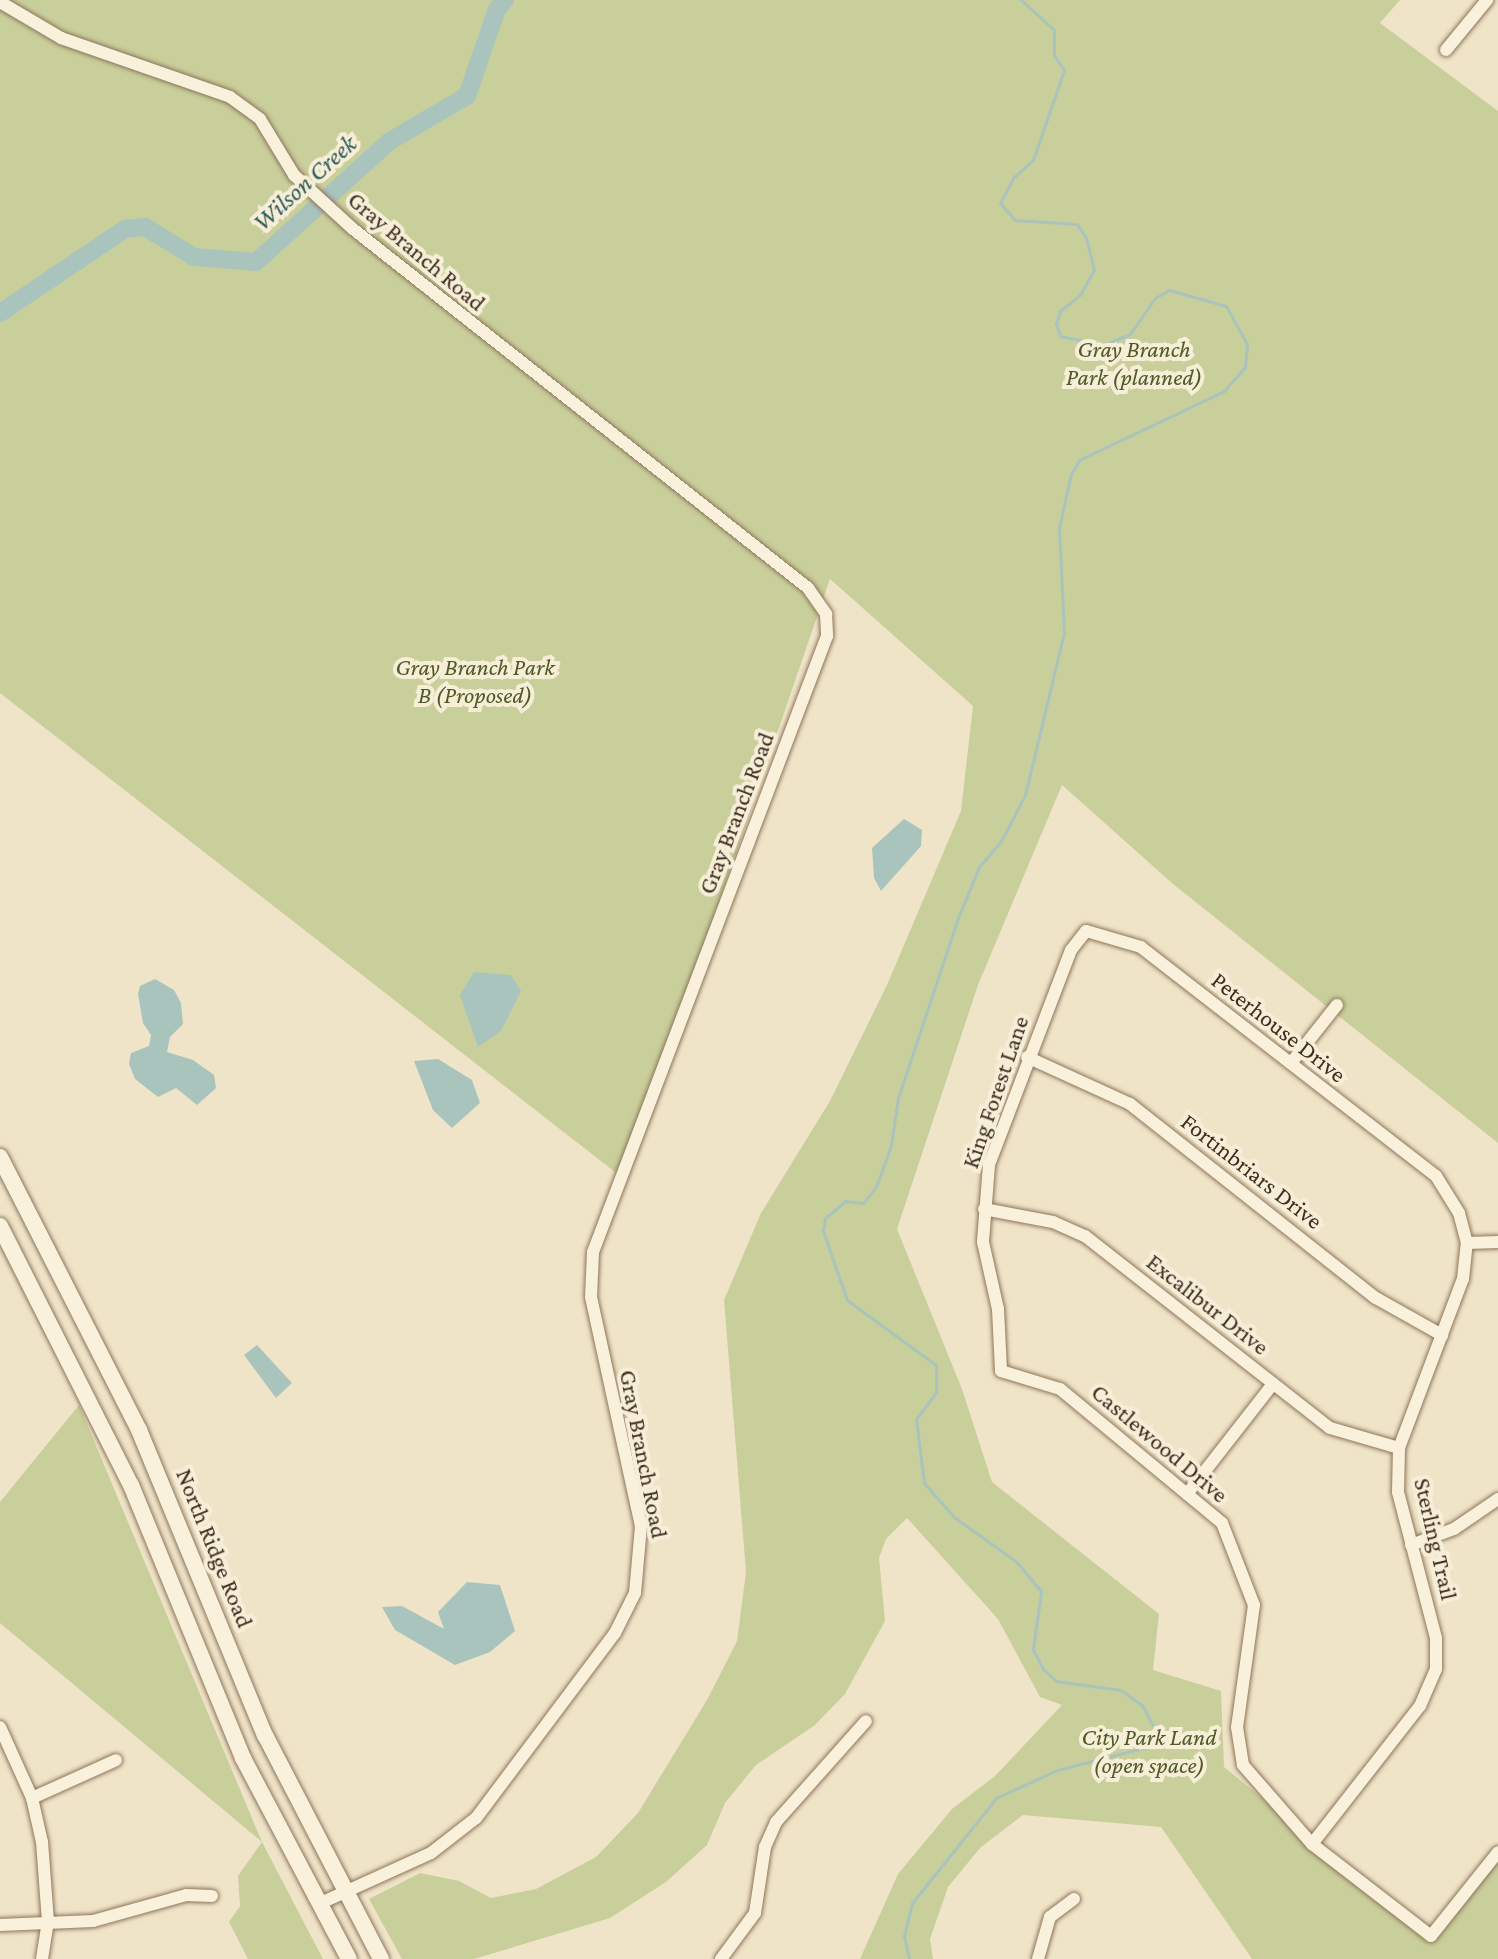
<!DOCTYPE html>
<html>
<head>
<meta charset="utf-8">
<style>
  body { margin:0 }
  #map { position:relative; width:1498px; height:1959px; overflow:hidden; background:#f0e4c8; font-family:"Crimson Pro",serif }
  div>[style] { position:absolute }
  .green>* { inset:0; background:#c9cf9b }
  .water>* { inset:0; background:#a9c4bc }
  .stream>* { height:3px; margin:-1.5px; padding:0 1.5px; transform-origin:1.5px; border-radius:1.5px; background:#a9c4bc }
  .river>* { height:18px; margin:-9px; padding:0 9px; transform-origin:9px; border-radius:9px; background:#a9c4bc }
  .roads { filter:drop-shadow(0 0 2px #8d765c) drop-shadow(0 0 2px #8d765c) }
  .street>* { height:12px; margin:-6px; padding:0 6px; transform-origin:6px; border-radius:6px; background:#faf1dc }
  .secondary>* { height:16px; margin:-8px; padding:0 8px; transform-origin:8px; border-radius:8px; background:#faf1dc }
  span { translate:-50% -50%; white-space:nowrap; text-align:center; line-height:1.15; -webkit-text-stroke:8px #f7eed8; paint-order:stroke }
  .street-label { font-size:24px; color:#3d2e20 }
  .park-label { font-size:24px; color:#4d5a26; font-style:italic }
  .water-label { font-size:26px; color:#2f5d5a; font-style:italic }
</style>
</head>
<body>
<div id="map">
  <div class="green">
    <div style="clip-path:polygon(0 0,1400px 0,1380px 23px,1498px 111px,1498px 1143px,1173px 884px,1062px 785px,978px 985px,897px 1229px,962px 1389px,992px 1482px,1159px 1614px,1153px 1670px,1221px 1691px,1224px 1767px,1431px 1936px,1493px 1858px,1498px 1862px,1498px 1959px,1252px 1959px,1161px 1827px,1023px 1815px,980px 1848px,948px 1887px,930px 1939px,933px 1959px,860px 1959px,898px 1874px,952px 1809px,995px 1776px,1062px 1705px,1040px 1697px,998px 1619px,907px 1518px,886px 1539px,879px 1558px,885px 1621px,845px 1694px,815px 1725px,756px 1765px,725px 1803px,707px 1845px,666px 1882px,610px 1918px,474px 1959px,402px 1959px,369px 1899px,420px 1873px,459px 1881px,491px 1898px,536px 1889px,596px 1857px,638px 1813px,707px 1700px,737px 1641px,746px 1572px,724px 1300px,761px 1213px,830px 1101px,887px 985px,961px 811px,973px 706px,830px 579px,624px 1179px,0 693px)"></div>
    <div style="clip-path:polygon(79px 1405px,262px 1842px,323px 1959px,248px 1959px,229px 1922px,240px 1906px,238px 1876px,262px 1842px,0 1623px,0 1502px)"></div>
  </div>
  <div class="water">
    <div style="clip-path:polygon(904px 819px,922px 830px,921px 846px,881px 891px,874px 878px,872px 848px)"></div>
    <div style="clip-path:polygon(474px 972px,511px 975px,521px 991px,501px 1031px,478px 1047px,460px 995px)"></div>
    <div style="clip-path:polygon(155px 979px,174px 990px,181px 1003px,183px 1024px,170px 1037px,167px 1052px,193px 1060px,214px 1075px,216px 1088px,197px 1105px,176px 1088px,158px 1097px,135px 1079px,129px 1064px,131px 1053px,149px 1046px,151px 1035px,143px 1023px,138px 994px,140px 986px)"></div>
    <div style="clip-path:polygon(438px 1059px,472px 1080px,480px 1103px,452px 1128px,433px 1110px,414px 1061px)"></div>
    <div style="clip-path:polygon(257px 1345px,292px 1383px,276px 1398px,244px 1355px)"></div>
    <div style="clip-path:polygon(467px 1582px,500px 1585px,515px 1631px,490px 1652px,455px 1665px,395px 1630px,382px 1607px,402px 1606px,444px 1629px,438px 1612px)"></div>
  </div>
  <div class="stream">
    <div style="left:909px;top:1959px;width:24px;rotate:-102deg"></div>
    <div style="left:904px;top:1936px;width:34px;rotate:-76deg"></div>
    <div style="left:912px;top:1903px;width:134px;rotate:-51.3deg"></div>
    <div style="left:996px;top:1798px;width:67px;rotate:-24.7deg"></div>
    <div style="left:1057px;top:1770px;width:93px;rotate:-14.3deg"></div>
    <div style="left:1147px;top:1747px;width:16px;rotate:-52deg"></div>
    <div style="left:1157px;top:1734px;width:31px;rotate:-117deg"></div>
    <div style="left:1143px;top:1706px;width:27px;rotate:-144deg"></div>
    <div style="left:1121px;top:1690px;width:66px;rotate:-172.1deg"></div>
    <div style="left:1056px;top:1681px;width:18px;rotate:-137deg"></div>
    <div style="left:1043px;top:1669px;width:22px;rotate:-117deg"></div>
    <div style="left:1033px;top:1649px;width:59px;rotate:-82.1deg"></div>
    <div style="left:1041px;top:1591px;width:38px;rotate:-130deg"></div>
    <div style="left:1017px;top:1562px;width:77px;rotate:-144.5deg"></div>
    <div style="left:954px;top:1517px;width:45px;rotate:-131.4deg"></div>
    <div style="left:924px;top:1483px;width:64px;rotate:-97.1deg"></div>
    <div style="left:916px;top:1419px;width:34px;rotate:-53deg"></div>
    <div style="left:936px;top:1392px;width:27px;rotate:-90deg"></div>
    <div style="left:936px;top:1365px;width:110px;rotate:-143.9deg"></div>
    <div style="left:847px;top:1300px;width:73px;rotate:-109.2deg"></div>
    <div style="left:823px;top:1231px;width:13px;rotate:-81deg"></div>
    <div style="left:825px;top:1218px;width:26px;rotate:-40deg"></div>
    <div style="left:845px;top:1201px;width:18px;rotate:6deg"></div>
    <div style="left:863px;top:1203px;width:21px;rotate:-51deg"></div>
    <div style="left:876px;top:1187px;width:45px;rotate:-70.3deg"></div>
    <div style="left:891px;top:1145px;width:48px;rotate:-81.5deg"></div>
    <div style="left:898px;top:1098px;width:190px;rotate:-71.6deg"></div>
    <div style="left:958px;top:918px;width:55px;rotate:-67.6deg"></div>
    <div style="left:979px;top:867px;width:34px;rotate:-50deg"></div>
    <div style="left:1001px;top:841px;width:52px;rotate:-62.4deg"></div>
    <div style="left:1025px;top:795px;width:168px;rotate:-76.5deg"></div>
    <div style="left:1064px;top:632px;width:104px;rotate:-92.8deg"></div>
    <div style="left:1059px;top:528px;width:55px;rotate:-77.5deg"></div>
    <div style="left:1071px;top:474px;width:16px;rotate:-60deg"></div>
    <div style="left:1079px;top:460px;width:161px;rotate:-25.4deg"></div>
    <div style="left:1224px;top:391px;width:32px;rotate:-49deg"></div>
    <div style="left:1245px;top:367px;width:23px;rotate:-85deg"></div>
    <div style="left:1247px;top:344px;width:43px;rotate:-118.9deg"></div>
    <div style="left:1226px;top:306px;width:59px;rotate:-164.3deg"></div>
    <div style="left:1169px;top:290px;width:16px;rotate:150deg"></div>
    <div style="left:1155px;top:298px;width:44px;rotate:124.8deg"></div>
    <div style="left:1130px;top:334px;width:28px;rotate:157deg"></div>
    <div style="left:1104px;top:345px;width:45px;rotate:-168.4deg"></div>
    <div style="left:1060px;top:336px;width:13px;rotate:-108deg"></div>
    <div style="left:1056px;top:324px;width:14px;rotate:-73deg"></div>
    <div style="left:1060px;top:311px;width:26px;rotate:-39deg"></div>
    <div style="left:1080px;top:295px;width:29px;rotate:-61deg"></div>
    <div style="left:1094px;top:270px;width:33px;rotate:-104deg"></div>
    <div style="left:1086px;top:238px;width:17px;rotate:-123deg"></div>
    <div style="left:1077px;top:224px;width:62px;rotate:-176.3deg"></div>
    <div style="left:1015px;top:220px;width:23px;rotate:-131deg"></div>
    <div style="left:1000px;top:203px;width:30px;rotate:-62deg"></div>
    <div style="left:1014px;top:177px;width:25px;rotate:-42deg"></div>
    <div style="left:1033px;top:160px;width:95px;rotate:-71deg"></div>
    <div style="left:1064px;top:70px;width:18px;rotate:-124deg"></div>
    <div style="left:1054px;top:55px;width:25px;rotate:-90deg"></div>
    <div style="left:1054px;top:30px;width:45px;rotate:-137.7deg"></div>
  </div>
  <div class="river">
    <div style="left:0;top:313px;width:151px;rotate:-33.9deg"></div>
    <div style="left:125px;top:229px;width:20px;rotate:-6deg"></div>
    <div style="left:145px;top:227px;width:57px;rotate:31.5deg"></div>
    <div style="left:194px;top:257px;width:62px;rotate:4.6deg"></div>
    <div style="left:256px;top:262px;width:181px;rotate:-42.1deg"></div>
    <div style="left:390px;top:141px;width:89px;rotate:-30.3deg"></div>
    <div style="left:467px;top:96px;width:92px;rotate:-71deg"></div>
    <div style="left:497px;top:9px;width:12px;rotate:-48deg"></div>
  </div>
  <div class="roads">
    <div class="street">
      <div style="left:0;top:2px;width:71px;rotate:30.5deg"></div>
      <div style="left:61px;top:38px;width:179px;rotate:19.2deg"></div>
      <div style="left:230px;top:97px;width:37px;rotate:36deg"></div>
      <div style="left:260px;top:119px;width:66px;rotate:58.7deg"></div>
      <div style="left:294px;top:175px;width:80px;rotate:42.5deg"></div>
      <div style="left:353px;top:229px;width:580px;rotate:38.27deg"></div>
      <div style="left:808px;top:588px;width:32px;rotate:55deg"></div>
      <div style="left:826px;top:614px;width:22px;rotate:87deg"></div>
      <div style="left:827px;top:636px;width:659px;rotate:110.8deg"></div>
      <div style="left:593px;top:1252px;width:45px;rotate:92.5deg"></div>
      <div style="left:591px;top:1297px;width:234px;rotate:77.7deg"></div>
      <div style="left:641px;top:1526px;width:67px;rotate:95.1deg"></div>
      <div style="left:635px;top:1593px;width:45px;rotate:116.6deg"></div>
      <div style="left:615px;top:1633px;width:231px;rotate:126.9deg"></div>
      <div style="left:476px;top:1818px;width:57px;rotate:142.1deg"></div>
      <div style="left:431px;top:1853px;width:121px;rotate:155.6deg"></div>
      <div style="left:1446px;top:50px;width:65px;rotate:-50.6deg"></div>
      <div style="left:1027px;top:1057px;width:113px;rotate:24.5deg"></div>
      <div style="left:1130px;top:1104px;width:313px;rotate:38.3deg"></div>
      <div style="left:1376px;top:1298px;width:76px;rotate:29.3deg"></div>
      <div style="left:1291px;top:1063px;width:74px;rotate:-51.6deg"></div>
      <div style="left:984px;top:1209px;width:70px;rotate:10.7deg"></div>
      <div style="left:1053px;top:1222px;width:35px;rotate:24deg"></div>
      <div style="left:1085px;top:1236px;width:311px;rotate:38.1deg"></div>
      <div style="left:1330px;top:1428px;width:72px;rotate:16.2deg"></div>
      <div style="left:1467px;top:1243px;width:31px;rotate:-2deg"></div>
      <div style="left:1187px;top:1494px;width:140px;rotate:-52deg"></div>
      <div style="left:1411px;top:1545px;width:46px;rotate:-20.4deg"></div>
      <div style="left:1454px;top:1529px;width:53px;rotate:-34.3deg"></div>
      <div style="left:0;top:1727px;width:78px;rotate:65.7deg"></div>
      <div style="left:32px;top:1798px;width:45px;rotate:77.2deg"></div>
      <div style="left:42px;top:1842px;width:79px;rotate:85.7deg"></div>
      <div style="left:48px;top:1921px;width:38px;rotate:99deg"></div>
      <div style="left:32px;top:1798px;width:92px;rotate:-24.3deg"></div>
      <div style="left:1312px;top:1844px;width:175px;rotate:-52deg"></div>
      <div style="left:1420px;top:1706px;width:40px;rotate:-66.6deg"></div>
      <div style="left:1436px;top:1669px;width:31px;rotate:-90deg"></div>
      <div style="left:1436px;top:1638px;width:151px;rotate:-104.6deg"></div>
      <div style="left:1398px;top:1492px;width:44px;rotate:-88.7deg"></div>
      <div style="left:1399px;top:1448px;width:181px;rotate:-69.3deg"></div>
      <div style="left:1463px;top:1279px;width:36px;rotate:-84deg"></div>
      <div style="left:1467px;top:1243px;width:31px;rotate:-105deg"></div>
      <div style="left:1459px;top:1213px;width:44px;rotate:-121.9deg"></div>
      <div style="left:1436px;top:1176px;width:373px;rotate:-142.2deg"></div>
      <div style="left:1141px;top:947px;width:57px;rotate:-163.8deg"></div>
      <div style="left:1086px;top:931px;width:24px;rotate:128deg"></div>
      <div style="left:1071px;top:950px;width:230px;rotate:110.9deg"></div>
      <div style="left:989px;top:1165px;width:77px;rotate:94.5deg"></div>
      <div style="left:983px;top:1242px;width:69px;rotate:77.4deg"></div>
      <div style="left:998px;top:1309px;width:62px;rotate:87.2deg"></div>
      <div style="left:1001px;top:1371px;width:62px;rotate:17deg"></div>
      <div style="left:1060px;top:1389px;width:210px;rotate:39.6deg"></div>
      <div style="left:1222px;top:1523px;width:88px;rotate:68.7deg"></div>
      <div style="left:1254px;top:1605px;width:123px;rotate:97.9deg"></div>
      <div style="left:1237px;top:1727px;width:38px;rotate:81deg"></div>
      <div style="left:1243px;top:1765px;width:105px;rotate:48.9deg"></div>
      <div style="left:1312px;top:1844px;width:150px;rotate:37.7deg"></div>
      <div style="left:1431px;top:1936px;width:107px;rotate:-51.4deg"></div>
      <div style="left:0;top:1925px;width:93px;rotate:-2.5deg"></div>
      <div style="left:93px;top:1921px;width:97px;rotate:-15.6deg"></div>
      <div style="left:186px;top:1895px;width:26px;rotate:2deg"></div>
      <div style="left:721px;top:1959px;width:57px;rotate:-53.5deg"></div>
      <div style="left:755px;top:1913px;width:67px;rotate:-81.4deg"></div>
      <div style="left:765px;top:1847px;width:27px;rotate:-66deg"></div>
      <div style="left:776px;top:1822px;width:135px;rotate:-48.3deg"></div>
      <div style="left:1038px;top:1959px;width:44px;rotate:-74.1deg"></div>
      <div style="left:1050px;top:1917px;width:30px;rotate:-37deg"></div>
    </div>
    <div class="secondary">
      <div style="left:0;top:1157px;width:306px;rotate:63deg"></div>
      <div style="left:139px;top:1430px;width:330px;rotate:67.6deg"></div>
      <div style="left:265px;top:1735px;width:252px;rotate:62.6deg"></div>
      <div style="left:0;top:1226px;width:290px;rotate:63.2deg"></div>
      <div style="left:131px;top:1485px;width:295px;rotate:67.7deg"></div>
      <div style="left:243px;top:1758px;width:227px;rotate:62.2deg"></div>
    </div>
  </div>
  <div class="street-label">
    <span style="left:417px;top:251px;rotate:40deg">Gray Branch Road</span>
    <span style="left:736px;top:813px;rotate:-69deg">Gray Branch Road</span>
    <span style="left:1279px;top:1027px;rotate:38deg">Peterhouse Drive</span>
    <span style="left:995px;top:1092px;rotate:-71deg">King Forest Lane</span>
    <span style="left:1252px;top:1171px;rotate:38deg">Fortinbriars Drive</span>
    <span style="left:1208px;top:1304px;rotate:38deg">Excalibur Drive</span>
    <span style="left:1160px;top:1443px;rotate:40deg">Castlewood Drive</span>
    <span style="left:644px;top:1454px;rotate:79deg">Gray Branch Road</span>
    <span style="left:1436px;top:1539px;rotate:77deg">Sterling Trail</span>
    <span style="left:215px;top:1548px;rotate:68deg">North Ridge Road</span>
  </div>
  <div class="park-label">
    <span style="left:1134px;top:363px">Gray Branch<br>Park (planned)</span>
    <span style="left:475px;top:681px">Gray Branch Park<br>B (Proposed)</span>
    <span style="left:1149px;top:1751px">City Park Land<br>(open space)</span>
  </div>
  <div class="water-label">
    <span style="left:305px;top:183px;rotate:-42deg">Wilson Creek</span>
  </div>
</div>
</body>
</html>
